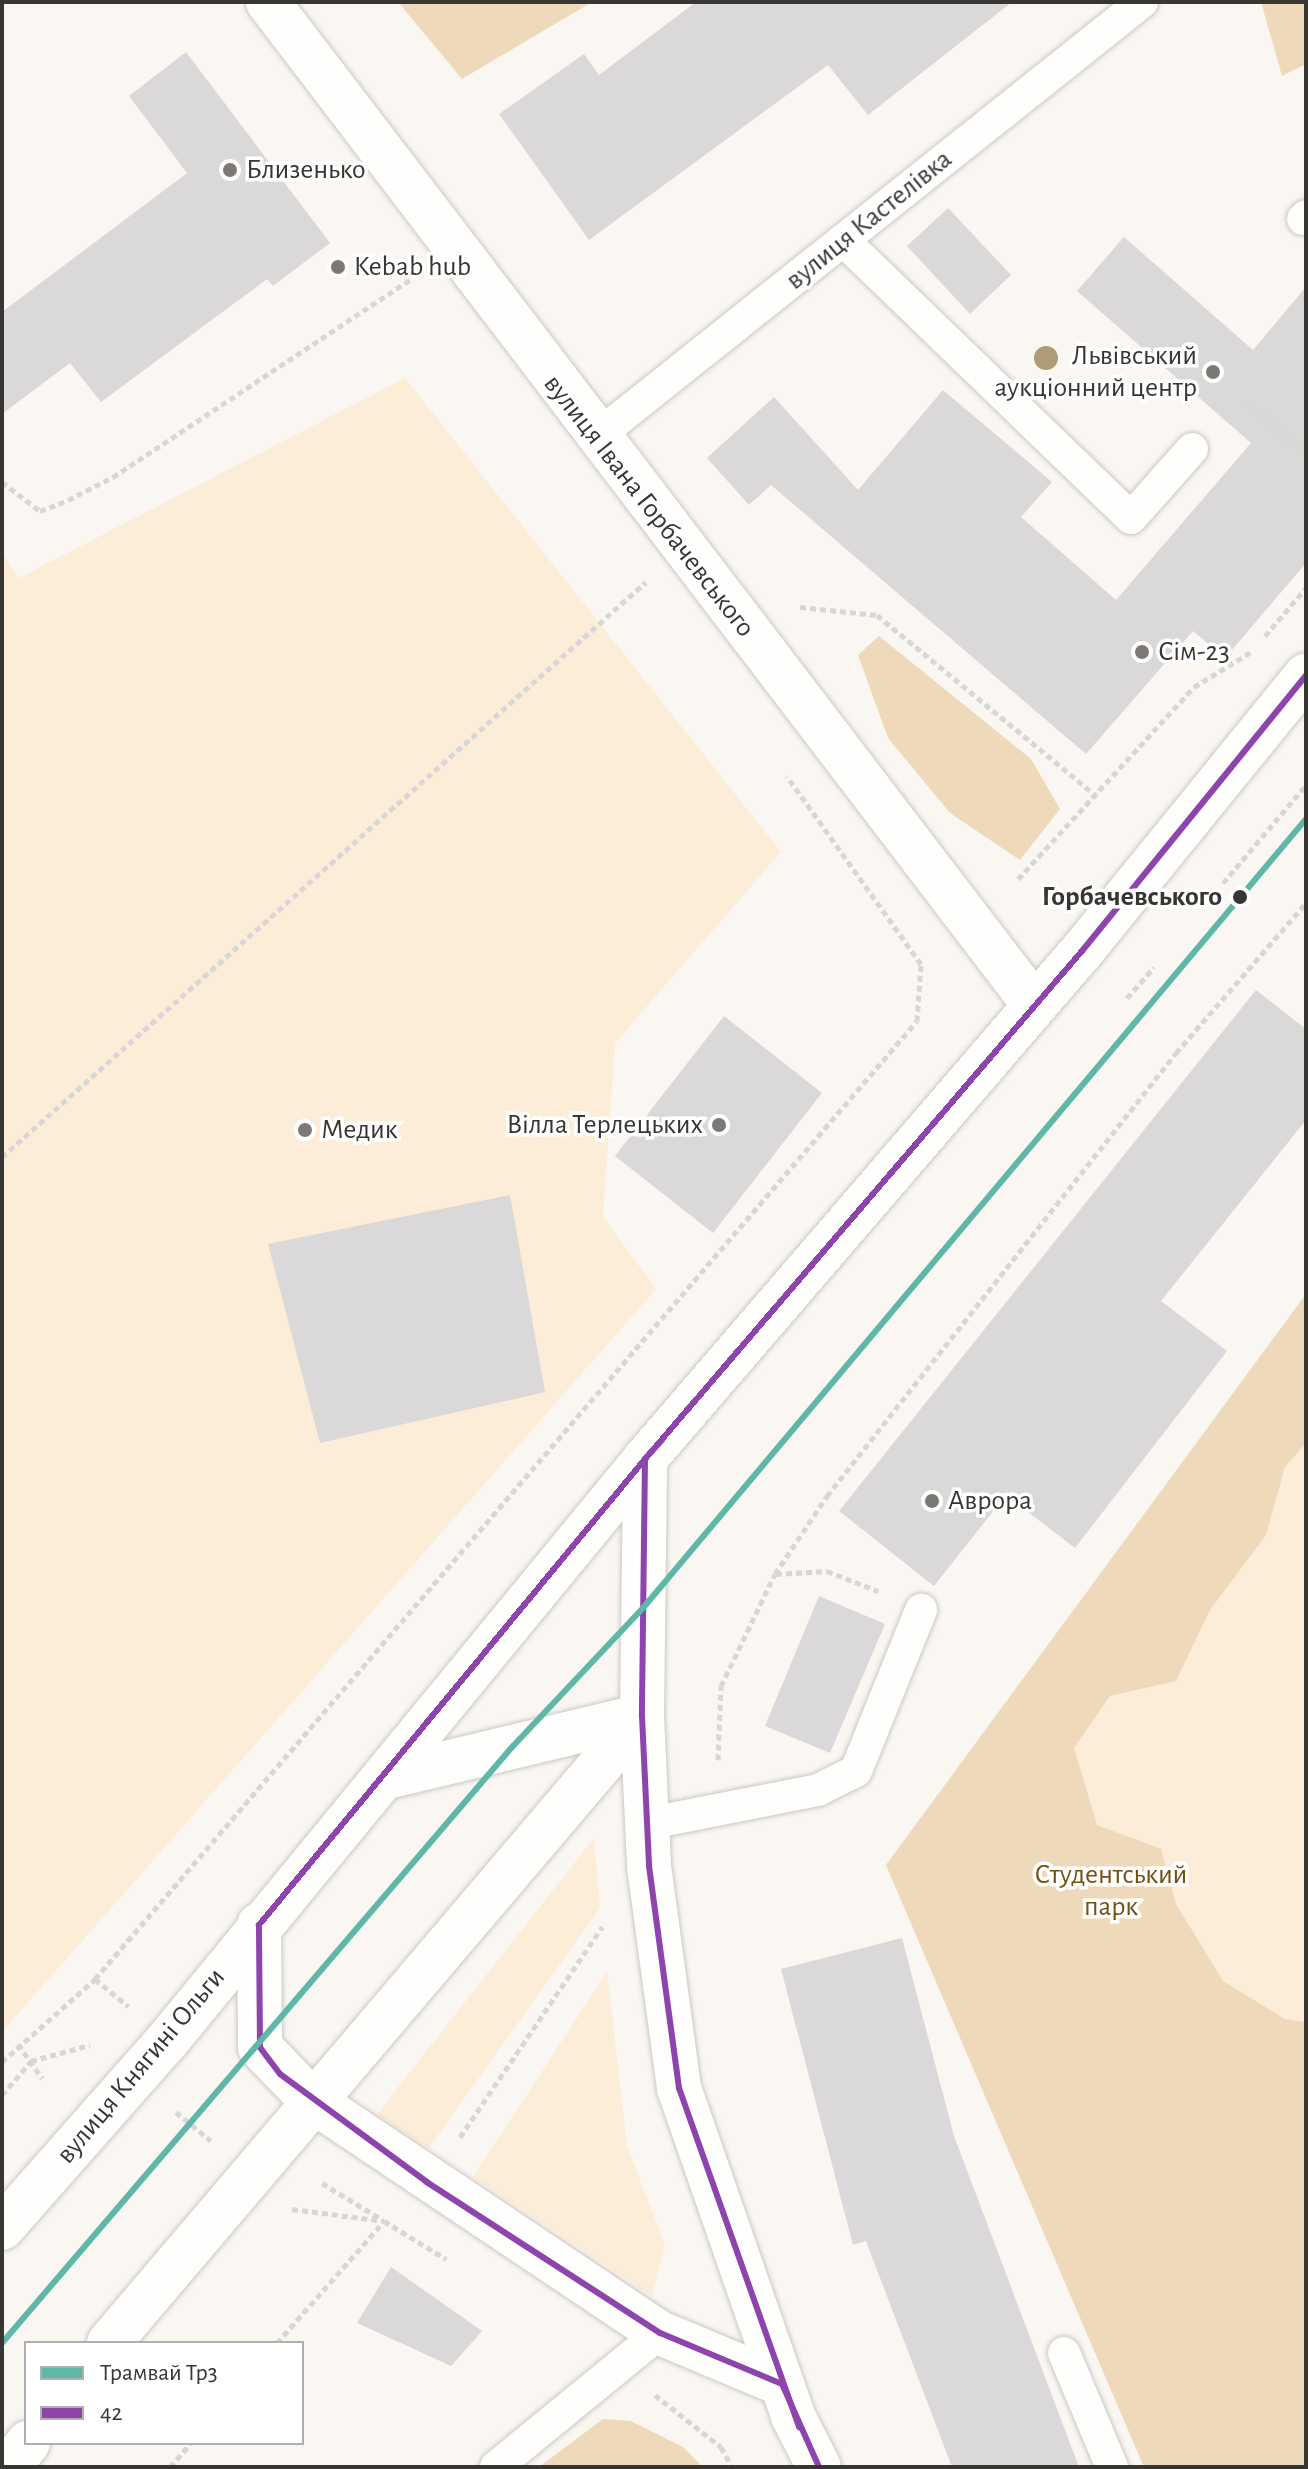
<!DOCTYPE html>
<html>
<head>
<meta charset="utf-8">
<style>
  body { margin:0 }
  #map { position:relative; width:1308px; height:2469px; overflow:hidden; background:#faf6f2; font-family:"Alegreya Sans",sans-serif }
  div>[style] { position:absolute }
  .green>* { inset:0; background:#fcedd9 }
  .forest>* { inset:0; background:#efd9bb }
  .building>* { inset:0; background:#dad8d8 }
  .path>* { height:5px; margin-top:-2.5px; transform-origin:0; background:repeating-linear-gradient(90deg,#d8d7d5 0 6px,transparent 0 10px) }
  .roads { filter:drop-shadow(0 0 2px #cbc8c5) drop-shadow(0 0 2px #cbc8c5) }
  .service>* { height:32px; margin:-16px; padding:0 16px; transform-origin:16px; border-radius:16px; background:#fefefd }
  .tertiary>* { height:44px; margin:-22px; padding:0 22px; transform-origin:22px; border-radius:22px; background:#fefefd }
  .secondary>* { height:44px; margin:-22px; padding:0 22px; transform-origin:22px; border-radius:22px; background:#fefefd }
  .bus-1>* { height:6px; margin:-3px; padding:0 3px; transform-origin:3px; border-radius:3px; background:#8e44ad }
  .tram-1>* { height:6px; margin:-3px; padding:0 3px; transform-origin:3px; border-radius:3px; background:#5eb7a7 }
  .trees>* { width:24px; height:24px; margin:-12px; border-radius:50%; background:#b09b77 }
  .dots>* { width:22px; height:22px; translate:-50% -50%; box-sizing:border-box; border:4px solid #fff; border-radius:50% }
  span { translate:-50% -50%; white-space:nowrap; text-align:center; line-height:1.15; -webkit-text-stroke:7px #fff; paint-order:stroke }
  .poi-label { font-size:28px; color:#383632 }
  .left { translate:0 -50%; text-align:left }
  .right { translate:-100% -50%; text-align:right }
  .street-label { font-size:28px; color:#383632 }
  .stop-label { font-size:28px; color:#383632; font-weight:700 }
  .park-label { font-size:28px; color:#735012 }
  .frame { position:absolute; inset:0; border:4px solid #383632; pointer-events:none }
  .legend { position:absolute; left:24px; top:2341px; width:280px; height:104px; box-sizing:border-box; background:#fff; border:2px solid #afafad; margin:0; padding:10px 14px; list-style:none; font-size:24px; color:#383632 }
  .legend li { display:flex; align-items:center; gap:16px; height:40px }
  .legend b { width:40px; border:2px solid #afafad }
</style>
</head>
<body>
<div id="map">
  <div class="green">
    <div style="clip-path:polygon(405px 378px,781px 852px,615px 1043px,603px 1217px,656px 1289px,2px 2032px,2px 553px,19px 578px)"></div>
    <div style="clip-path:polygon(1306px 1294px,1306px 2467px,1144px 2467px,886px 1865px)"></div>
    <div style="clip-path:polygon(594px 1838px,600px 1908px,429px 2148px,377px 2114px)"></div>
    <div style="clip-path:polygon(607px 1972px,627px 2146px,665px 2245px,652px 2296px,473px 2177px)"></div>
  </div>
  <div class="forest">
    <div style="clip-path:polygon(398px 2px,592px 2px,462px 79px)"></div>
    <div style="clip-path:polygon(1261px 2px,1306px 2px,1306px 64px,1282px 76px)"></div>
    <div style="clip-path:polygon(879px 636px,1031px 759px,1060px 809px,1020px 860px,950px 813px,888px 738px,858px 655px)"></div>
    <div style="clip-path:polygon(1306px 1294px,1306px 1443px,1285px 1467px,1266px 1535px,1210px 1610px,1176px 1681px,1110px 1696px,1074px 1748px,1097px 1825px,1161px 1849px,1176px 1904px,1223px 1981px,1285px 2019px,1306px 2022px,1306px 2467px,1144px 2467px,886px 1865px)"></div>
    <div style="clip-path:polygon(603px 2419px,631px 2421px,683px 2447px,703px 2467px,539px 2467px)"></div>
  </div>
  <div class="building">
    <div style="clip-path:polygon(696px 2px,1012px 2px,868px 115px,828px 65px,589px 240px,499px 114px,584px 54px,599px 75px)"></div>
    <div style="clip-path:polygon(186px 52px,330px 243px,273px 286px,267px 279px,101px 402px,70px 363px,2px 414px,2px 312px,187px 173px,129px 96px)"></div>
    <div style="clip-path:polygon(948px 208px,1011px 275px,970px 314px,907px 246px)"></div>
    <div style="clip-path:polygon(1124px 237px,1253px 350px,1306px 287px,1306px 563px,1225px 658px,1193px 631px,1086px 754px,771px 485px,749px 505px,707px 458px,774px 397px,858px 490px,943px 390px,1052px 482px,1021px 517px,1116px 600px,1251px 443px,1077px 291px)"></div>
    <div style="clip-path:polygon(1256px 990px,1306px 1029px,1306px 1120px,1161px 1301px,1227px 1351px,1075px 1548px,1006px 1495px,934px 1586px,839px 1511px)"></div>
    <div style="clip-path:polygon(724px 1016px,822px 1093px,713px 1233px,615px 1156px)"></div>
    <div style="clip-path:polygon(510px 1195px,545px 1392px,320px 1443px,268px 1244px)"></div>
    <div style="clip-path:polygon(819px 1596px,885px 1624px,830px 1753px,765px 1726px)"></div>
    <div style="clip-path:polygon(902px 1938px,954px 2136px,1079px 2467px,952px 2467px,866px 2241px,853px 2245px,781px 1969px)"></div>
    <div style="clip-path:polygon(391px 2267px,482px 2331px,451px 2366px,357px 2323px)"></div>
  </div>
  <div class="path">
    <div style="left:1248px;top:403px;width:77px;rotate:40.8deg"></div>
    <div style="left:2px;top:482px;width:48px;rotate:37.3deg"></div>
    <div style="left:40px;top:511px;width:30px;rotate:-21deg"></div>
    <div style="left:68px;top:500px;width:51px;rotate:-27.1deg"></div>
    <div style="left:113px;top:477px;width:360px;rotate:-33.6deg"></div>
    <div style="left:800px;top:607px;width:77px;rotate:5.9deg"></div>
    <div style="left:877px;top:615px;width:283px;rotate:39.5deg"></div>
    <div style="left:1265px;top:636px;width:63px;rotate:-49.5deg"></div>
    <div style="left:1018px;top:879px;width:260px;rotate:-47.5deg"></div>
    <div style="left:1194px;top:687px;width:67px;rotate:-31.6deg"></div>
    <div style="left:1223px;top:883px;width:128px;rotate:-49.7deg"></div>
    <div style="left:1127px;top:998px;width:41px;rotate:-48.9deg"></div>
    <div style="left:2px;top:1157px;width:863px;rotate:-41.76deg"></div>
    <div style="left:776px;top:1574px;width:51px;rotate:-3.4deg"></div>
    <div style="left:827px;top:1571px;width:55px;rotate:21.4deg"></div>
    <div style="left:718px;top:1760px;width:74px;rotate:-87.7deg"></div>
    <div style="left:721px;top:1686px;width:124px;rotate:-64.3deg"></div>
    <div style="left:775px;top:1574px;width:94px;rotate:-56.3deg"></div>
    <div style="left:827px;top:1496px;width:564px;rotate:-51.77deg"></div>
    <div style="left:1176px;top:1053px;width:198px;rotate:-49.1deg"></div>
    <div style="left:95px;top:1979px;width:1262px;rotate:-49.37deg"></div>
    <div style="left:917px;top:1021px;width:57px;rotate:-86deg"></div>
    <div style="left:921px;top:964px;width:231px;rotate:-125.5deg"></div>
    <div style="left:18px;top:2044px;width:42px;rotate:54.8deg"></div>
    <div style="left:2px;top:2062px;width:125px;rotate:-41.7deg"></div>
    <div style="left:95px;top:1979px;width:43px;rotate:39.3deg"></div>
    <div style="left:2px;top:2095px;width:45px;rotate:-49.5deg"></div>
    <div style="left:31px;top:2061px;width:61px;rotate:-15.2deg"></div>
    <div style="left:176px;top:2112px;width:45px;rotate:39.6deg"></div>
    <div style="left:460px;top:2137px;width:254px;rotate:-55.9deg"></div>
    <div style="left:322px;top:2183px;width:71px;rotate:31.2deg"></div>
    <div style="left:292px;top:2209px;width:93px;rotate:7.4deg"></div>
    <div style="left:384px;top:2221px;width:73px;rotate:31.5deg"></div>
    <div style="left:277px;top:2343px;width:162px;rotate:-48.7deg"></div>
    <div style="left:655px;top:2395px;width:84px;rotate:38.2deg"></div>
    <div style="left:721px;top:2447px;width:23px;rotate:61deg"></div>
    <div style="left:170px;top:2467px;width:32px;rotate:-49deg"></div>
  </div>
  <div class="roads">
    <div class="service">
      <div style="left:1303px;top:219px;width:4px;rotate:-45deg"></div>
      <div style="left:843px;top:240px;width:400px;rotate:44deg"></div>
      <div style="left:1131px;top:518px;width:92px;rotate:-48.5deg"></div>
      <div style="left:596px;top:437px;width:698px;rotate:-38.54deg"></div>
      <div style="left:645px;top:1824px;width:176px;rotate:-11.1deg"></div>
      <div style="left:818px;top:1790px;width:42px;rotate:-26.6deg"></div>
      <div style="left:856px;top:1771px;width:174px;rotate:-68deg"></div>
      <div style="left:1064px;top:2353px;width:124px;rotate:67.2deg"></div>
      <div style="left:496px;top:2467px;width:212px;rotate:-39.3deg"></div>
    </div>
    <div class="tertiary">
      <div style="left:268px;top:2px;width:1263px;rotate:52.62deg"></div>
      <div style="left:642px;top:1716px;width:150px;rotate:87.3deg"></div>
      <div style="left:649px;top:1866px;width:224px;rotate:82.3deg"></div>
      <div style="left:679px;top:2088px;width:347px;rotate:70.8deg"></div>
      <div style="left:793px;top:2416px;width:57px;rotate:63deg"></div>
      <div style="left:310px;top:2099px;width:421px;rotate:33.8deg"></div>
      <div style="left:660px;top:2333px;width:132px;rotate:22.7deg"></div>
    </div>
    <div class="secondary">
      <div style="left:642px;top:1716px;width:257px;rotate:-89.3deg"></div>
      <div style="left:383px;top:1778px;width:266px;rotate:-13.5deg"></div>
      <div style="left:259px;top:1925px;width:122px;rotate:89.5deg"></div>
      <div style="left:260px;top:2047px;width:72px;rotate:46.1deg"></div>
      <div style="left:2px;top:2228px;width:249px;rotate:-48.6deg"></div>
      <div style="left:167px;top:2041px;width:753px;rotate:-50.6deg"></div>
      <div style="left:645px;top:1459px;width:670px;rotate:-49.3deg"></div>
      <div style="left:1082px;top:951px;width:355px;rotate:-50.9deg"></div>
      <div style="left:109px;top:2343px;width:823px;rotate:-49.63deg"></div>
      <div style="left:9px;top:2467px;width:31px;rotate:-52deg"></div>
    </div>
  </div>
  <div class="bus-1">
    <div style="left:662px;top:1440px;width:25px;rotate:132deg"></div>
    <div style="left:645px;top:1459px;width:257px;rotate:90.7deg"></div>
    <div style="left:642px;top:1716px;width:150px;rotate:87.3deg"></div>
    <div style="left:649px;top:1866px;width:224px;rotate:82.3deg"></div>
    <div style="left:679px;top:2088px;width:360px;rotate:70.5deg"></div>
    <div style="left:819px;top:2467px;width:91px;rotate:-114deg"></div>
    <div style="left:782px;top:2384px;width:132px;rotate:-157.3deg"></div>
    <div style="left:660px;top:2333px;width:278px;rotate:-147.1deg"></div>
    <div style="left:427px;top:2182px;width:182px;rotate:-143.7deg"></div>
    <div style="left:280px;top:2074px;width:34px;rotate:-127deg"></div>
    <div style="left:260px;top:2047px;width:122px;rotate:-90.5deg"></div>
    <div style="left:259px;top:1925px;width:605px;rotate:-50.36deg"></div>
    <div style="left:645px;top:1459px;width:670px;rotate:-49.3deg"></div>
    <div style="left:1082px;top:951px;width:355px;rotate:-50.9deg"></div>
  </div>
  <div class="tram-1">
    <div style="left:2px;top:2343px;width:786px;rotate:-49.44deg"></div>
    <div style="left:513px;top:1746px;width:190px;rotate:-46.7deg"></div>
    <div style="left:643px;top:1608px;width:1031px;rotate:-49.96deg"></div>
  </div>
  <div class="trees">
    <div style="left:1046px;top:358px"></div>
  </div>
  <div class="dots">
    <div style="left:230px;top:170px;background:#7c7975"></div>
    <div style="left:338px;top:267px;background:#7c7975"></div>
    <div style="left:1213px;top:372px;background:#7c7975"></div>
    <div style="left:1142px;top:652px;background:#7c7975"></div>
    <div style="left:1240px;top:897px;background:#383632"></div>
    <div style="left:719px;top:1125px;background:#7c7975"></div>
    <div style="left:305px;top:1130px;background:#7c7975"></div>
    <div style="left:932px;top:1501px;background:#7c7975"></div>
  </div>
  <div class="poi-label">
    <span class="left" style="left:246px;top:170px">Близенько</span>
    <span class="left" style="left:354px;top:267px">Kebab hub</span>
    <span class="right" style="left:1197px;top:372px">Львівський<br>аукціонний центр</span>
    <span class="left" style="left:1158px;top:652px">Сім-23</span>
    <span class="right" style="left:703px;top:1125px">Вілла Терлецьких</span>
    <span class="left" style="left:321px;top:1130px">Медик</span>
    <span class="left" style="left:948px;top:1501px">Аврора</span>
  </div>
  <div class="street-label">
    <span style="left:869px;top:220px;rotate:-39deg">вулиця Кастелівка</span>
    <span style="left:649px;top:506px;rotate:52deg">вулиця Івана Горбачевського</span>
    <span style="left:141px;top:2066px;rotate:-50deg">вулиця Княгині Ольги</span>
  </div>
  <div class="stop-label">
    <span class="right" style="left:1222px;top:897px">Горбачевського</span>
  </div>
  <div class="park-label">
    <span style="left:1111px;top:1891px">Студентський<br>парк</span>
  </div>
  <div class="frame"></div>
  <ul class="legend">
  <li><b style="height:10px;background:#5eb7a7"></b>Трамвай Тр3</li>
  <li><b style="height:10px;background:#8e44ad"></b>42</li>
  </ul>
</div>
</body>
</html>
